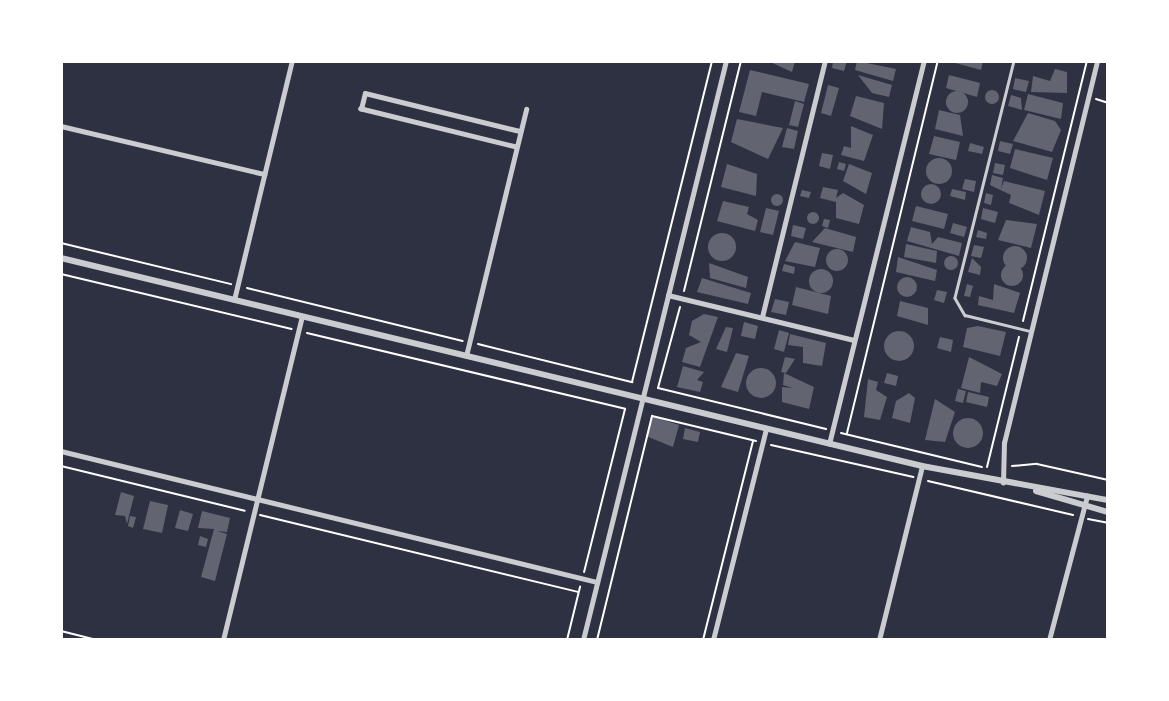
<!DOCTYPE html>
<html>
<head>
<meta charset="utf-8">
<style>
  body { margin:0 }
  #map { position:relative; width:1169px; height:701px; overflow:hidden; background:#2d3142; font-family:"Fira Sans",sans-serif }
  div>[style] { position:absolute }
  .building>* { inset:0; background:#626471 }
  .round { border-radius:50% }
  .path>* { height:2px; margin:-1px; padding:0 1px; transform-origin:1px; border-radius:1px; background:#fff }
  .service>* { height:2.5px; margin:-1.25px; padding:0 1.25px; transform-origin:1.25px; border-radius:1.25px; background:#caccd0 }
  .minor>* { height:4.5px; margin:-2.25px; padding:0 2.25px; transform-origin:2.25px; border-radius:2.25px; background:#caccd0 }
  .tertiary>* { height:6px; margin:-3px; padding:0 3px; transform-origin:3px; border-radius:3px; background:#caccd0 }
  span { translate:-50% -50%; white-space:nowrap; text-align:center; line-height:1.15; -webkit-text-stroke:5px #fff; paint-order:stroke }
  .frame { position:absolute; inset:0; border:63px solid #fff; pointer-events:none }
</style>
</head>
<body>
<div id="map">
  <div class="building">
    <div style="clip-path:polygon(768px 61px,795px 61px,792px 72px)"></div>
    <div style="clip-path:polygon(833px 61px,847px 61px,844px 71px,832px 68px)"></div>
    <div style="clip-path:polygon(857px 61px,896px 69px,893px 81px,855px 70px)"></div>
    <div style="clip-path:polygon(948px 61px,983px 61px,981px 70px)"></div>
    <div style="clip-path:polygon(1055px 69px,1067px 72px,1067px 93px,1031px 92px,1033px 76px,1050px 81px)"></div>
    <div style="clip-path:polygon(750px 70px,809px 84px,804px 102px,762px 92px,756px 116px,739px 112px)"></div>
    <div style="clip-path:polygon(858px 75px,892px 85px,889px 97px,872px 93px)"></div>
    <div style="clip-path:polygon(949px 75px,980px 83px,977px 97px,946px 88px)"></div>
    <div style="clip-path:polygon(1015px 78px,1029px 81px,1026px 92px,1013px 89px)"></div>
    <div style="clip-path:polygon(828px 85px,839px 88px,831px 116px,821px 113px)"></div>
    <div class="round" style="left:985px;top:90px;width:14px;height:14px"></div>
    <div class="round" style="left:946px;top:91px;width:22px;height:22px"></div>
    <div style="clip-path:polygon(1028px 94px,1063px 103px,1061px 119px,1024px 110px)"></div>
    <div style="clip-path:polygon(1011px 95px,1021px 98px,1022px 110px,1008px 106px)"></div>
    <div style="clip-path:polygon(856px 96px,884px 103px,882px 129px,850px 116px)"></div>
    <div style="clip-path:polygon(795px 101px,804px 104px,798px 127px,789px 125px)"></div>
    <div style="clip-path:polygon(939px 110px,960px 115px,963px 136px,935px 129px)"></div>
    <div style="clip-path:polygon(1028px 113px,1055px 121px,1061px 130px,1052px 152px,1013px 141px)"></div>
    <div style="clip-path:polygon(737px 119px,783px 128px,768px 159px,731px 142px)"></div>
    <div style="clip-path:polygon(851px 126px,873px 135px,864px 161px,841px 155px,844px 146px,851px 148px)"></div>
    <div style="clip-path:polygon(787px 128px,798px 131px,794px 149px,782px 147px)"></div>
    <div style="clip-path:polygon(934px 136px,960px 142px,956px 160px,929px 154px)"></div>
    <div style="clip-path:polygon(1000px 141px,1013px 144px,1010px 154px,998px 151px)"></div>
    <div style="clip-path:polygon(970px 143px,984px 147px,982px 154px,968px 151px)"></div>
    <div style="clip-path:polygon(1015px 149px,1053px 158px,1047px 180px,1010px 168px)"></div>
    <div style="clip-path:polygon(822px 153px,833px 155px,830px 169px,819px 166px)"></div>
    <div class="round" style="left:926px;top:158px;width:26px;height:26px"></div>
    <div style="clip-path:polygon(839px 162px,846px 164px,844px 171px,837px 169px)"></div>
    <div style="clip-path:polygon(995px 163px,1005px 165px,1003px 175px,993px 173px)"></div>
    <div style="clip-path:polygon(727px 164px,757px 174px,756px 196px,721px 187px)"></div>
    <div style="clip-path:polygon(849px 164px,872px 173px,866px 194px,843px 181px)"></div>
    <div style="clip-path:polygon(992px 175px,1003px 178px,1001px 189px,1004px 181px,1045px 191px,1039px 215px,1009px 203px,1011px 195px,990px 185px)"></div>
    <div style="clip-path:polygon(965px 179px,976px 181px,974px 192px,962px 189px)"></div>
    <div class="round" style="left:921px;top:184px;width:20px;height:20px"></div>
    <div style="clip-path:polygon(823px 187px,838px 190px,836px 198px,843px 193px,864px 205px,859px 224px,836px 218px,836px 202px,820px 198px)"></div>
    <div style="clip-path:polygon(952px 189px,966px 192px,965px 200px,950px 196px)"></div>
    <div style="clip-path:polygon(802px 190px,811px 192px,809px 198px,800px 196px)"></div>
    <div style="clip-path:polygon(986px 193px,993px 195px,991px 205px,984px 203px)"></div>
    <div class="round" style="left:771px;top:194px;width:12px;height:12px"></div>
    <div style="clip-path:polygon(723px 201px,749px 207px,747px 214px,758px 220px,755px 231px,717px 221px)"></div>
    <div style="clip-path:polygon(916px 206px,948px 214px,944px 229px,912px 221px)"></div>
    <div style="clip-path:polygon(766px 208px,779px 211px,773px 235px,760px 232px)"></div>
    <div style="clip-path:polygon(983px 208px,998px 212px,995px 223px,981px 219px)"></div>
    <div class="round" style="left:807px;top:212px;width:12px;height:12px"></div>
    <div style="clip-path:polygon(824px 219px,830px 220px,828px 228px,822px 226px)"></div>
    <div style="clip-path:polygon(1006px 220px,1037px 224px,1031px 248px,998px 240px)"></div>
    <div style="clip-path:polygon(953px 223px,967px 227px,964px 237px,950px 233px)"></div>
    <div style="clip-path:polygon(793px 225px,806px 228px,803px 239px,791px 236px)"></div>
    <div style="clip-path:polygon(911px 227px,930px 232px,932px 244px,938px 237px,962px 243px,959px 256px,907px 241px)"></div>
    <div style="clip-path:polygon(825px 228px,856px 237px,853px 252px,812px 242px)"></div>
    <div style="clip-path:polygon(978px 230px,987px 233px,986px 239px,976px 237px)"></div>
    <div class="round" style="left:708px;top:233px;width:28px;height:28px"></div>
    <div style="clip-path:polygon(795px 242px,820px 248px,815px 267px,785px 261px)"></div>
    <div style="clip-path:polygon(906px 244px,937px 251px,936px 263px,904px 257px)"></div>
    <div style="clip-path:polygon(974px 245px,984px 247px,981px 258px,971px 256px)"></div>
    <div class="round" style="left:1003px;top:246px;width:24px;height:24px"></div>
    <div class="round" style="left:826px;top:249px;width:22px;height:22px"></div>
    <div class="round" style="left:944px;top:256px;width:14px;height:14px"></div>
    <div style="clip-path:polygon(898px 257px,937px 270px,935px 281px,896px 272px)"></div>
    <div style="clip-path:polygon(972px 258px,981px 267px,980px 275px,968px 272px)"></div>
    <div style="clip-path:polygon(709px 263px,748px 277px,746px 288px,710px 278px)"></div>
    <div style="clip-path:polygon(784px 264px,795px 267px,794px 274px,782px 271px)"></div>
    <div class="round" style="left:1001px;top:264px;width:22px;height:22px"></div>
    <div class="round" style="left:809px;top:269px;width:24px;height:24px"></div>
    <div class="round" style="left:897px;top:277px;width:20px;height:20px"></div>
    <div style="clip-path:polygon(702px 278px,751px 293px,748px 304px,697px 292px)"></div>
    <div style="clip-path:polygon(967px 284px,973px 286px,970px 297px,964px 296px)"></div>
    <div style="clip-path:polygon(994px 284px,1020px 293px,1014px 313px,978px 305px,979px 296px,993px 300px)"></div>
    <div style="clip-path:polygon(796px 287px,831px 296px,828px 314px,792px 305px)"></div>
    <div style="clip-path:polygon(937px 290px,947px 292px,944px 303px,934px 300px)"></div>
    <div style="clip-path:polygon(775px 299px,789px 302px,786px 315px,771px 312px)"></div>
    <div style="clip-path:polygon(900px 301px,928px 308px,928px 325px,897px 316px)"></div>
    <div style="clip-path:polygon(704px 314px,718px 317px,700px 367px,682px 362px,686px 348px,701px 342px,689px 335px,692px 321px)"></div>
    <div style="clip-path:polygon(744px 322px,758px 326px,755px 339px,741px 336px)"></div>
    <div style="clip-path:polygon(978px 326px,1006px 332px,1000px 356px,963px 347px,967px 328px)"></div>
    <div style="clip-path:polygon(726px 327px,733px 328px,727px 352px,716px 349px)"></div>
    <div style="clip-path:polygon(779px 330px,789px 333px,784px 352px,774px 349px)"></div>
    <div class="round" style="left:884px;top:331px;width:30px;height:30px"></div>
    <div style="clip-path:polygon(790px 334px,826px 343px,822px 366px,803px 363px,803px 347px,788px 345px)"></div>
    <div style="clip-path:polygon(940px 337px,953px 340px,951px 352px,937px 348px)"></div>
    <div style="clip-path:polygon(736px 353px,749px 356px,738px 392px,721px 387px)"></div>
    <div style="clip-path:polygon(785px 357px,795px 359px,786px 373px,781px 372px)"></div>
    <div style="clip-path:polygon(969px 357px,1002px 374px,997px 386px,981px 382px,980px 393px,961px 388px)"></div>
    <div style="clip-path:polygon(683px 366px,704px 372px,697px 380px,703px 382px,700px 392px,677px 387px)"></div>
    <div class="round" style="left:746px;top:368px;width:30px;height:30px"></div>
    <div style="clip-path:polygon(784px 373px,814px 387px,809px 409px,782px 402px,782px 387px,793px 388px,783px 385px)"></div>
    <div style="clip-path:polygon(887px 373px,898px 376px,896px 386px,884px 383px)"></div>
    <div style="clip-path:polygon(868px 379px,878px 382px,876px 390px,887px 397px,880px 420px,864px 417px)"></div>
    <div style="clip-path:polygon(958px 389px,966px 391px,963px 403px,955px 401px)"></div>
    <div style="clip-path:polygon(968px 392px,989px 397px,987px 407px,966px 402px)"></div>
    <div style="clip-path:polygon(909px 393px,915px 398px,910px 423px,892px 418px,896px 401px)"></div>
    <div style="clip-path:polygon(935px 399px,955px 412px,945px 442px,925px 440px)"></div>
    <div style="clip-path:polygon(651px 416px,679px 425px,673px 447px,646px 436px)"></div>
    <div class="round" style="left:953px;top:418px;width:30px;height:30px"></div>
    <div style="clip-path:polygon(685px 428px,700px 432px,698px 442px,683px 439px)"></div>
    <div style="clip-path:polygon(121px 492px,134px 496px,127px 524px,125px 516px,115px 515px)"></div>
    <div style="clip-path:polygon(150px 501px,168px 505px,162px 533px,143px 529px)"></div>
    <div style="clip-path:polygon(180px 510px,193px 514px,188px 531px,175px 528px)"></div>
    <div style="clip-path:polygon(202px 511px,230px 518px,227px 532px,217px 531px,227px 534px,215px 581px,201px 577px,214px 529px,198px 528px)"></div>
    <div style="clip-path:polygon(130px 516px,136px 517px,133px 528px,128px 526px)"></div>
    <div style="clip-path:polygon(200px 536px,208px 539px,206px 547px,198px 545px)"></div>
  </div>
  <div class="path">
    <div style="left:1096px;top:99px;width:13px;rotate:18deg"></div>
    <div style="left:61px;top:243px;width:175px;rotate:13.6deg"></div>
    <div style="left:61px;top:274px;width:237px;rotate:13.4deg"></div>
    <div style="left:247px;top:288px;width:222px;rotate:13.8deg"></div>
    <div style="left:684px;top:291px;width:237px;rotate:-76.1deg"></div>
    <div style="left:680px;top:307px;width:84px;rotate:105.2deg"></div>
    <div style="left:658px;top:388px;width:173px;rotate:13.7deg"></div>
    <div style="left:1023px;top:321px;width:268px;rotate:-76.2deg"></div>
    <div style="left:307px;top:333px;width:327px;rotate:13.4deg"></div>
    <div style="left:625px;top:409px;width:168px;rotate:104.1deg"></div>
    <div style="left:478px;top:344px;width:159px;rotate:13.9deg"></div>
    <div style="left:632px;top:382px;width:331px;rotate:-76deg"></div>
    <div style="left:841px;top:433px;width:145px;rotate:13.6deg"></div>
    <div style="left:847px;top:433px;width:383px;rotate:-76.3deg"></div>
    <div style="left:771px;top:445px;width:146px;rotate:12.7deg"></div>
    <div style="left:61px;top:466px;width:189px;rotate:13.7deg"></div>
    <div style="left:1012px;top:466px;width:25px;rotate:-5deg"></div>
    <div style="left:1037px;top:464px;width:73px;rotate:12.7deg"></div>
    <div style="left:987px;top:467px;width:134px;rotate:-76.2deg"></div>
    <div style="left:928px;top:481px;width:149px;rotate:13.2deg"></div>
    <div style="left:260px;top:515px;width:327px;rotate:13.6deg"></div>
    <div style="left:1088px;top:519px;width:20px;rotate:11deg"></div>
    <div style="left:61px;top:631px;width:38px;rotate:14deg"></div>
    <div style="left:567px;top:640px;width:55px;rotate:-76.2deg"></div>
    <div style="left:597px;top:640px;width:231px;rotate:-76.2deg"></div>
    <div style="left:652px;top:416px;width:107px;rotate:13.5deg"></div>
    <div style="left:703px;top:640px;width:205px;rotate:-75.9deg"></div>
  </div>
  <div class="service">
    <div style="left:1014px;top:61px;width:244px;rotate:104deg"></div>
    <div style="left:955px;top:298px;width:20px;rotate:60deg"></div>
    <div style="left:965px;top:315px;width:67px;rotate:13.8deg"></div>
  </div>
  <div class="minor">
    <div style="left:61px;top:126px;width:209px;rotate:13.3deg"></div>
    <div style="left:516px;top:147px;width:160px;rotate:-166.2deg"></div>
    <div style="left:361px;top:109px;width:16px;rotate:-76deg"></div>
    <div style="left:365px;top:93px;width:160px;rotate:13.8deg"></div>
    <div style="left:668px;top:295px;width:191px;rotate:13.6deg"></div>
    <div style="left:234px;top:300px;width:246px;rotate:-76.4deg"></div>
    <div style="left:762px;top:317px;width:264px;rotate:-76.2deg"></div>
    <div style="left:466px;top:356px;width:254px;rotate:-76.3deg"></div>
    <div style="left:829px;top:444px;width:395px;rotate:-76.1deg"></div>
    <div style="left:61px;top:451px;width:552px;rotate:13.73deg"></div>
    <div style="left:1003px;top:483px;width:40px;rotate:-88.6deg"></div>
    <div style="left:1004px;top:443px;width:393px;rotate:-76.3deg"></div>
    <div style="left:223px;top:640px;width:333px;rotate:-76.3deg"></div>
    <div style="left:583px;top:640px;width:596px;rotate:-76.13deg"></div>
    <div style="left:713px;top:640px;width:218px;rotate:-75.9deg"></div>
    <div style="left:879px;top:640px;width:179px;rotate:-76.1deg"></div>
    <div style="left:1049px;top:640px;width:149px;rotate:-75.2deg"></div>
  </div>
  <div class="tertiary">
    <div style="left:61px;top:258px;width:886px;rotate:13.58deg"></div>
    <div style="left:922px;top:466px;width:189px;rotate:10.4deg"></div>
    <div style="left:1036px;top:491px;width:75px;rotate:16.3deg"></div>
  </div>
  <div class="frame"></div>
</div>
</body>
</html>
